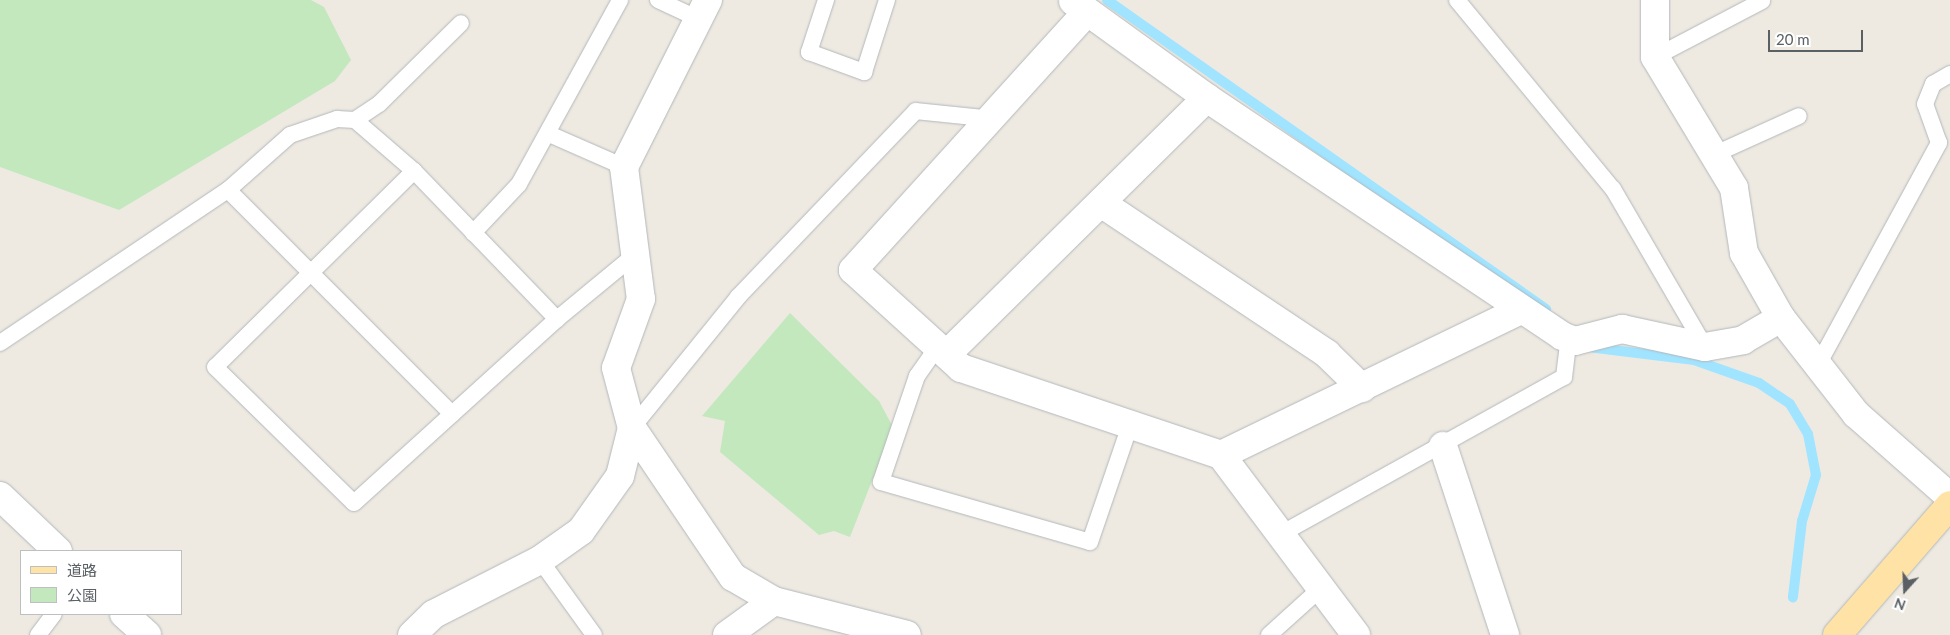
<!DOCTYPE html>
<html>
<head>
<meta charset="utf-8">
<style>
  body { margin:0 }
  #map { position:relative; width:1950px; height:635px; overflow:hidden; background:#eeeae2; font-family:Lato,"Noto Sans JP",sans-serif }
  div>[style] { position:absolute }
  .green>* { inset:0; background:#c3e8bd }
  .stream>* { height:10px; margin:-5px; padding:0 5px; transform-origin:5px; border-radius:5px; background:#a1e4ff }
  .roads { filter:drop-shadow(0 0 1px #b3b7ba) drop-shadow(0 0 1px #b3b7ba) }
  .lane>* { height:16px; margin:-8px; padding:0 8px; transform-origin:8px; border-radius:8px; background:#fff }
  .street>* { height:28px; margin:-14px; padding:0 14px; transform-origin:14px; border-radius:14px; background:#fff }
  .secondary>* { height:28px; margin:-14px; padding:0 14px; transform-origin:14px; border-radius:14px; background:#fff }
  .primary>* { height:28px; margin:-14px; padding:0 14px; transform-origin:14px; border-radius:14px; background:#ffe3a6 }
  span { translate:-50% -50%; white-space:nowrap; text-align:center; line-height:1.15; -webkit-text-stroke:4px #fff; paint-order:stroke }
  .legend { position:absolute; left:20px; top:550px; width:162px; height:65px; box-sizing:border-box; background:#fff; border:1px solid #bdbfc1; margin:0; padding:6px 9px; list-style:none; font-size:15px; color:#5a6064 }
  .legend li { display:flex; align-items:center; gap:10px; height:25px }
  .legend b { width:25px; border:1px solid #bdbfc1 }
  .north { position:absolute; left:1880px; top:565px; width:50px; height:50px; -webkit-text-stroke:4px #fff; paint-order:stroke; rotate:200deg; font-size:14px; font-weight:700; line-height:20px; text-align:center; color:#5a6064 }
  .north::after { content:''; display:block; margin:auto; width:18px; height:22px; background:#5a6064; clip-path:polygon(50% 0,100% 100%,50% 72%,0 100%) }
  .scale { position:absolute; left:1768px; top:30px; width:95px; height:22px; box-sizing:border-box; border:2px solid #5a6064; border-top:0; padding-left:6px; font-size:15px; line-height:18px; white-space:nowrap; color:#5a6064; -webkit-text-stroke:4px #fff; paint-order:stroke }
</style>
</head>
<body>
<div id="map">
  <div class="green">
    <div style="clip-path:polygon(0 0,311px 0,324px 7px,351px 60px,335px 81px,119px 210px,0 167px)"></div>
    <div style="clip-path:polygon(790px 313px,879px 401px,893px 427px,850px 537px,834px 531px,819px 535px,720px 452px,725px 421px,702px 416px)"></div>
  </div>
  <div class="stream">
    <div style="left:1107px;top:0;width:537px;rotate:35.14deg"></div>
    <div style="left:1588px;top:347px;width:107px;rotate:7deg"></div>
    <div style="left:1694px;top:360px;width:69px;rotate:19.5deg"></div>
    <div style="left:1759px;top:383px;width:37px;rotate:34deg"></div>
    <div style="left:1790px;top:404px;width:35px;rotate:59deg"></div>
    <div style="left:1808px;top:434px;width:42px;rotate:79deg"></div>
    <div style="left:1816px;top:475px;width:48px;rotate:106.9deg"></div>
    <div style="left:1802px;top:521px;width:77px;rotate:96.8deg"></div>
  </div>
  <div class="roads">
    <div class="lane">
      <div style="left:658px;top:0;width:45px;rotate:24.9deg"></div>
      <div style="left:826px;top:0;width:55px;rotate:108.1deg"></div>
      <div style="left:809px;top:52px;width:59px;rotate:20deg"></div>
      <div style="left:864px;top:72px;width:76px;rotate:-72.3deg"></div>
      <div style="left:1457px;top:0;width:245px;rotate:50.5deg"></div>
      <div style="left:1613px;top:189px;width:183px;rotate:59.8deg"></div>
      <div style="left:1655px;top:57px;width:121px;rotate:-27.6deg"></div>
      <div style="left:355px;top:120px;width:29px;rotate:-34deg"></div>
      <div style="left:379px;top:104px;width:115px;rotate:-44.6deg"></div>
      <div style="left:549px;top:134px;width:82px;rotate:23.7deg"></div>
      <div style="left:1713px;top:155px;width:94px;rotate:-24.4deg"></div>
      <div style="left:414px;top:171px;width:279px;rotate:135.4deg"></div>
      <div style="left:215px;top:367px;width:194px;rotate:44.4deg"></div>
      <div style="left:354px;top:503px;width:274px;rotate:-42.2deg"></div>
      <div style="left:557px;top:319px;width:104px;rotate:-39.5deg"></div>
      <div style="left:228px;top:190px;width:317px;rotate:45deg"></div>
      <div style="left:473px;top:233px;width:67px;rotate:-46.8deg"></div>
      <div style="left:519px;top:184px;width:210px;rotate:-61.2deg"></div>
      <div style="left:0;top:343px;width:275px;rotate:-33.9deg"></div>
      <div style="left:228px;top:190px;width:83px;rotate:-41.6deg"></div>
      <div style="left:290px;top:135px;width:50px;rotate:-18.8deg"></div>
      <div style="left:337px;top:119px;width:18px;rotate:3deg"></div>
      <div style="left:355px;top:120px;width:78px;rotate:40.8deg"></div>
      <div style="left:414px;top:171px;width:206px;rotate:46deg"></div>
      <div style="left:938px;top:346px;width:37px;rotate:125deg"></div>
      <div style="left:917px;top:376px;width:112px;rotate:108.8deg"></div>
      <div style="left:881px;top:482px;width:217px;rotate:16deg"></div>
      <div style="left:1090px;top:542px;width:124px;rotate:-71.1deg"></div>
      <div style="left:1819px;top:363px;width:251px;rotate:-61.4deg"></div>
      <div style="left:1939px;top:143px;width:41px;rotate:-109.7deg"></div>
      <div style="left:1925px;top:104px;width:22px;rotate:-68deg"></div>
      <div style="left:1933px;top:84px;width:20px;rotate:-30deg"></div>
      <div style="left:632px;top:428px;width:169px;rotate:-51deg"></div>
      <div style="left:738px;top:297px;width:257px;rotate:-46.3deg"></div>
      <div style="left:916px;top:111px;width:77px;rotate:5.9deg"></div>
      <div style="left:1277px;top:536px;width:328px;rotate:-29deg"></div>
      <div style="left:1564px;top:377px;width:38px;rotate:-83deg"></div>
      <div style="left:540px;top:560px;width:92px;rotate:54.2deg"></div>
      <div style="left:38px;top:635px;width:26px;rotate:-53deg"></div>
      <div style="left:1269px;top:635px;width:70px;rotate:-42.1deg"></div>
    </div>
    <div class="street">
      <div style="left:708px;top:0;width:187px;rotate:116.7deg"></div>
      <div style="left:624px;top:167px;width:133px;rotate:82.7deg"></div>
      <div style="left:641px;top:299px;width:73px;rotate:109.9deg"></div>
      <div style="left:616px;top:368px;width:62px;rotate:75.1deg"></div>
      <div style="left:632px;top:428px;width:180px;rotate:55.9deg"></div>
      <div style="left:733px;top:577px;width:48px;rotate:30.3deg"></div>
      <div style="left:774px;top:601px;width:137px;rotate:14.3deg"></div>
      <div style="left:1655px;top:0;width:57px;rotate:90deg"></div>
      <div style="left:1655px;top:57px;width:153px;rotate:58.9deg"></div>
      <div style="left:1734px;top:188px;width:66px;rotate:81.3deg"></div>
      <div style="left:1744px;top:253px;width:75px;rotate:60.4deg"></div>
      <div style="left:1781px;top:318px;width:122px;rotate:52deg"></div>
      <div style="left:1856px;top:414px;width:125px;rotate:41.4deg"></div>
      <div style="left:1073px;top:1px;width:165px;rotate:35.9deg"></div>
      <div style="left:1207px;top:98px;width:427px;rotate:33.8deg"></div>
      <div style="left:1562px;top:336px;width:14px;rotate:21deg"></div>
      <div style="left:1575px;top:341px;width:49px;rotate:-14.3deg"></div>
      <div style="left:1622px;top:329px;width:85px;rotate:12.2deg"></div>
      <div style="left:1705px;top:347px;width:39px;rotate:-10deg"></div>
      <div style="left:1743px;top:340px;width:44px;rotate:-30.1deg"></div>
      <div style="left:1086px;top:13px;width:347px;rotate:132.2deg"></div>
      <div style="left:853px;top:270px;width:146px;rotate:42.2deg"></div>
      <div style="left:961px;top:368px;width:274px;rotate:18.5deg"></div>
      <div style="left:1221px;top:455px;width:225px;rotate:53.1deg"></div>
      <div style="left:1101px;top:203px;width:272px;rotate:33.7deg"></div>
      <div style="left:1327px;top:354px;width:49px;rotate:44.2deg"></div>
      <div style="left:947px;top:354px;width:365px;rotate:-44.6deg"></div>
      <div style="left:1443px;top:446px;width:199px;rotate:71.8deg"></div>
      <div style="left:1221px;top:455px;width:333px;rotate:-25.8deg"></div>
      <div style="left:412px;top:635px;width:30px;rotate:-44deg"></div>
      <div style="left:434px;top:614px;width:119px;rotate:-27deg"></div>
      <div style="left:540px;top:560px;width:50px;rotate:-35.3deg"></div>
      <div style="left:581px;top:531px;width:67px;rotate:-54.7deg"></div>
      <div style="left:620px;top:476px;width:49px;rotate:-76deg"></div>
      <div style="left:727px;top:635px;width:58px;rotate:-35.9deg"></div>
    </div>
    <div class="secondary">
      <div style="left:0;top:496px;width:80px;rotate:43.5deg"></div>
      <div style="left:124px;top:614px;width:31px;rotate:42deg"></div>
    </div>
    <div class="primary">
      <div style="left:1837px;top:635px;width:172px;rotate:-49deg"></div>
    </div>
  </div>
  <ul class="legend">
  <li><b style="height:6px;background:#ffe3a6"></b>道路</li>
  <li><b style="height:14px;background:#c3e8bd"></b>公園</li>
  </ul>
  <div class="north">N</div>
  <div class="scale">20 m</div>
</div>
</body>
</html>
